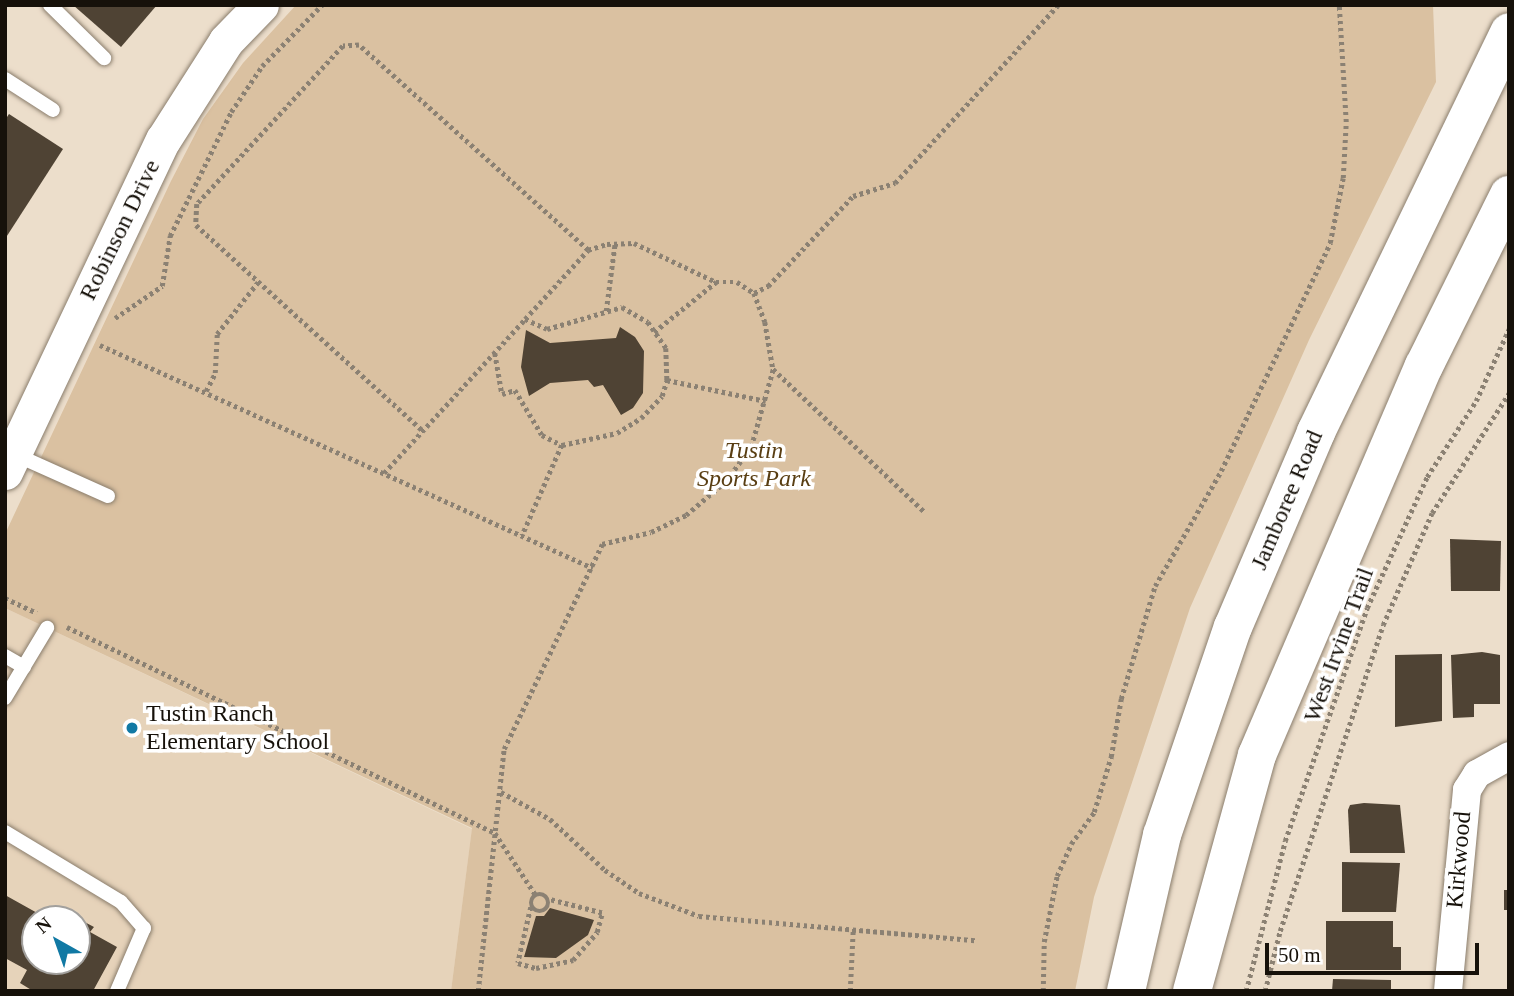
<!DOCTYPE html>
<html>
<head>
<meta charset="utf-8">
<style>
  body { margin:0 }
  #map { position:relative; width:1514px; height:996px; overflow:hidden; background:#ecdecb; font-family:Georgia,serif }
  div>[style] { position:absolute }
  .built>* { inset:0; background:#e6d3ba }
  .green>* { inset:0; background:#dac1a1 }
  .building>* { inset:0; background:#4f4334 }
  .path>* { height:4.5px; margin-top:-2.25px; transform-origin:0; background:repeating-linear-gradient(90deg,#8b8173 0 3.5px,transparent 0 7px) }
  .path>.ring { margin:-2.25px; padding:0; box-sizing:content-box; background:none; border:4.5px solid #8b8173; border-radius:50% }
  .roads { filter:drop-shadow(0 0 2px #8a7d6c) drop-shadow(0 0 2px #8a7d6c) }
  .service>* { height:14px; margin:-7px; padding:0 7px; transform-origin:7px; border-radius:7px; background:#fff }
  .minor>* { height:28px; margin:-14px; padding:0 14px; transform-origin:14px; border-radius:14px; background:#fff }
  .tertiary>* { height:35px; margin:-17.5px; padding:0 17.5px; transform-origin:17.5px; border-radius:17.5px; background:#fff }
  .primary>* { height:38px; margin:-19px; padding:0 19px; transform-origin:19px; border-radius:19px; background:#fff }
  .dots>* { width:19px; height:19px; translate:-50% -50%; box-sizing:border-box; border:4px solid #fff; border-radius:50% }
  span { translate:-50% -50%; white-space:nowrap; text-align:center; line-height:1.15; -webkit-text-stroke:7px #fff; paint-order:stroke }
  .street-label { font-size:24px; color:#16110a }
  .park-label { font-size:24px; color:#593e13; font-style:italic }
  .poi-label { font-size:24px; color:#16110a }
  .left { translate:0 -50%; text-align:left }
  .frame { position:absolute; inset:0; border:7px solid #16110a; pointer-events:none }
  .north { position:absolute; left:21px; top:905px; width:70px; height:70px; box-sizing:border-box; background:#fff; border:2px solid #a2a09d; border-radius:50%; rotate:320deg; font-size:19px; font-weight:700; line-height:28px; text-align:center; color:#16110a }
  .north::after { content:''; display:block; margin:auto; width:24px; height:32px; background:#1179a4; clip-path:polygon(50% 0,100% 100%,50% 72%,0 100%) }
  .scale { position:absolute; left:1265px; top:943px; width:214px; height:32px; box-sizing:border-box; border:4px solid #16110a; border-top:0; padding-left:9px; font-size:21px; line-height:24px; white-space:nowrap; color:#16110a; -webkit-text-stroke:5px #fff; paint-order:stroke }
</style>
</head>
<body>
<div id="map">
  <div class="built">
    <div style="clip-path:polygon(evenodd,5px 608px,472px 829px,451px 991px,5px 991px,5px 608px,35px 919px,77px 919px,77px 961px,35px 961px,35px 919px)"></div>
  </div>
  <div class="green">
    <div style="clip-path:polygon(296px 5px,1433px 5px,1436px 82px,1309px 340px,1190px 608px,1094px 897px,1075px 991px,451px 991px,472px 828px,5px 608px,5px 534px,171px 181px,203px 119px,243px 63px)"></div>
  </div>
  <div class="building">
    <div style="clip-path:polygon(73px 5px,157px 5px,121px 47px)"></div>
    <div style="clip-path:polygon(9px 114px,63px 149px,5px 239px,5px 120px)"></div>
    <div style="clip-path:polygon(620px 327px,635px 337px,644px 351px,643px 393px,633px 408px,621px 415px,603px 385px,594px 387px,588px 380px,550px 383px,529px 396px,521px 367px,526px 330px,550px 343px,616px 338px)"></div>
    <div style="clip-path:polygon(1450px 539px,1501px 541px,1500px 591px,1451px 591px)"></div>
    <div style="clip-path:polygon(1482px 652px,1500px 655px,1500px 704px,1474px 704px,1474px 717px,1453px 718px,1451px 655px)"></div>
    <div style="clip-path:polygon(1442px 654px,1442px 721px,1395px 727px,1395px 655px)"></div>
    <div style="clip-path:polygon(1364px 803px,1400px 805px,1405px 853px,1350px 853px,1348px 810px,1350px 805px)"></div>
    <div style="clip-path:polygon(1342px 862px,1400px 863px,1396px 912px,1342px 912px)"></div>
    <div style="clip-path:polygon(1504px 890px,1509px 890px,1509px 910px,1504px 910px)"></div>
    <div style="clip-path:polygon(5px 895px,48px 919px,35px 919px,35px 961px,77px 961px,77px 919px,54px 919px,60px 909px,94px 927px,90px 932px,117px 947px,93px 991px,33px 991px,20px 983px,27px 970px,5px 958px)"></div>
    <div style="clip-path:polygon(550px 908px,594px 920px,588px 935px,556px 958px,524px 957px,536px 916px,544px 916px)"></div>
    <div style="clip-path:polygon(1326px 921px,1393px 921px,1393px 947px,1401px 947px,1401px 970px,1326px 970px)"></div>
    <div style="clip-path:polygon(1333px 979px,1391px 980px,1391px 991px,1332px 991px)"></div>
  </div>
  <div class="path">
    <div style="left:588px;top:250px;width:20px;rotate:-18deg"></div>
    <div style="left:607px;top:244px;width:27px;rotate:-2deg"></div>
    <div style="left:634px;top:243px;width:91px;rotate:25.4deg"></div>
    <div style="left:716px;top:282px;width:21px"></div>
    <div style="left:737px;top:282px;width:20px;rotate:33deg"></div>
    <div style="left:754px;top:293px;width:16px;rotate:-27deg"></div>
    <div style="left:768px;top:286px;width:124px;rotate:-46.6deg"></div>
    <div style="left:853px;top:196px;width:44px;rotate:-17.2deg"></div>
    <div style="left:895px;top:183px;width:241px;rotate:-47.5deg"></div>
    <div style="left:754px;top:293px;width:31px;rotate:69deg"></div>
    <div style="left:765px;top:322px;width:48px;rotate:80.3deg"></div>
    <div style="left:773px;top:369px;width:209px;rotate:43.3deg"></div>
    <div style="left:606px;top:311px;width:69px;rotate:-82.5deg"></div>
    <div style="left:115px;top:318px;width:57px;rotate:-34.2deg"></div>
    <div style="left:162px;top:286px;width:51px;rotate:-80.9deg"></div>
    <div style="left:170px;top:236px;width:138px;rotate:-63.8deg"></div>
    <div style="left:231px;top:112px;width:55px;rotate:-56deg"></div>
    <div style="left:262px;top:66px;width:86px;rotate:-45.5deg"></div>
    <div style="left:525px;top:319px;width:24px;rotate:24deg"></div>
    <div style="left:547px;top:329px;width:78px;rotate:-16.3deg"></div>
    <div style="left:622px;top:307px;width:30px;rotate:30deg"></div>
    <div style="left:648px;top:322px;width:32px;rotate:55deg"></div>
    <div style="left:666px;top:348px;width:32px;rotate:88deg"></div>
    <div style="left:654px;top:332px;width:80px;rotate:-38.9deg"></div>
    <div style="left:100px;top:345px;width:541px;rotate:24.34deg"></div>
    <div style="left:495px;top:353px;width:42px;rotate:80.3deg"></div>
    <div style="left:502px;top:394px;width:14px;rotate:-17deg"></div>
    <div style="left:515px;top:390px;width:52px;rotate:59deg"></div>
    <div style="left:542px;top:435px;width:22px;rotate:27deg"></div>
    <div style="left:562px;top:445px;width:99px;rotate:113.7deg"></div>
    <div style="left:206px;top:391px;width:20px;rotate:-63deg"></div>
    <div style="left:215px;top:373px;width:39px;rotate:-87deg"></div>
    <div style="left:217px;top:334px;width:66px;rotate:-51.7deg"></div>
    <div style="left:562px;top:445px;width:56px;rotate:-12.3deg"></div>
    <div style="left:617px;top:433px;width:28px;rotate:-32deg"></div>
    <div style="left:641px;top:418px;width:30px;rotate:-46deg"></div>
    <div style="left:662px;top:396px;width:17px;rotate:-73deg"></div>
    <div style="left:667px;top:380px;width:101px;rotate:12deg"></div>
    <div style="left:384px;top:473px;width:209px;rotate:-47.5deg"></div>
    <div style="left:525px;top:319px;width:93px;rotate:-47.6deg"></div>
    <div style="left:588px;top:250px;width:307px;rotate:-138.2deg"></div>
    <div style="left:359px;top:45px;width:16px;rotate:176deg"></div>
    <div style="left:343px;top:46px;width:215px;rotate:132.7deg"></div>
    <div style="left:197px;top:204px;width:21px;rotate:93deg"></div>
    <div style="left:196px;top:225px;width:307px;rotate:42.2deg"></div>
    <div style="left:5px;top:598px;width:35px;rotate:25deg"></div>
    <div style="left:67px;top:627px;width:475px;rotate:25.7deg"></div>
    <div style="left:495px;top:833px;width:73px;rotate:56.7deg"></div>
    <div style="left:501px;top:792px;width:56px;rotate:28.9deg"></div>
    <div style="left:550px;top:819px;width:75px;rotate:42.8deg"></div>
    <div style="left:605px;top:870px;width:41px;rotate:34.1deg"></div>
    <div style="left:639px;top:893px;width:64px;rotate:21deg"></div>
    <div style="left:699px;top:916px;width:277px;rotate:5deg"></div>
    <div class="ring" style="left:531px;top:894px;width:13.5px;height:13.5px"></div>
    <div style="left:531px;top:907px;width:57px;rotate:103.1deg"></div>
    <div style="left:518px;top:963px;width:19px;rotate:16deg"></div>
    <div style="left:536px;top:968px;width:38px;rotate:-12deg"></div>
    <div style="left:573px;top:960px;width:37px;rotate:-49deg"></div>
    <div style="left:597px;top:932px;width:20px;rotate:-75deg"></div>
    <div style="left:602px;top:913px;width:56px;rotate:-165.5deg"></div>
    <div style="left:478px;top:991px;width:243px;rotate:-83.9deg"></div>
    <div style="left:504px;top:749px;width:227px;rotate:-64.4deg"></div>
    <div style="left:602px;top:544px;width:50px;rotate:-13.8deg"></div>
    <div style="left:651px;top:532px;width:39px;rotate:-26deg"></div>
    <div style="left:686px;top:515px;width:52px;rotate:-40.4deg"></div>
    <div style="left:726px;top:481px;width:42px;rotate:-53.7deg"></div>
    <div style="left:751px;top:447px;width:81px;rotate:-74.2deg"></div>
    <div style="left:850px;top:991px;width:61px;rotate:-87.2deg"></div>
    <div style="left:1043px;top:991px;width:49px;rotate:-88.8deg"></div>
    <div style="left:1044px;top:942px;width:67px;rotate:-78.9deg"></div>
    <div style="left:1057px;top:876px;width:35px;rotate:-66deg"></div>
    <div style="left:1071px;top:844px;width:39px;rotate:-54deg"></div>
    <div style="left:1094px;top:812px;width:58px;rotate:-72.8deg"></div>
    <div style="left:1111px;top:757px;width:59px;rotate:-80.2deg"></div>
    <div style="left:1121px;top:699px;width:118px;rotate:-73.3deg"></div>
    <div style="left:1155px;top:586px;width:133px;rotate:-60.1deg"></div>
    <div style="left:1221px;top:471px;width:253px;rotate:-64.4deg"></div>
    <div style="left:1330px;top:243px;width:66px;rotate:-78.7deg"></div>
    <div style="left:1343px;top:178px;width:56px;rotate:-86.9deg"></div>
    <div style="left:1346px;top:122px;width:117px;rotate:-93.4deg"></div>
    <div style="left:1246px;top:991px;width:155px;rotate:-75.4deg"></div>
    <div style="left:1285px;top:841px;width:247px;rotate:-70.6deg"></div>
    <div style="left:1367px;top:608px;width:144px;rotate:-65.4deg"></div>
    <div style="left:1427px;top:477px;width:90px;rotate:-57.2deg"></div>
    <div style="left:1476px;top:401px;width:79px;rotate:-65.4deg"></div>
    <div style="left:1265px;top:991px;width:62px;rotate:-76deg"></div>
    <div style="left:1280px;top:931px;width:323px;rotate:-71.4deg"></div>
    <div style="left:1383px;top:625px;width:122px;rotate:-66.4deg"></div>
    <div style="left:1432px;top:513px;width:143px;rotate:-57.3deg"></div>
  </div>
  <div class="roads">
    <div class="service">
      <div style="left:50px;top:5px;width:76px;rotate:44.5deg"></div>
      <div style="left:5px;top:79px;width:57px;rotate:32.9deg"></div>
      <div style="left:14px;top:454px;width:103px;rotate:24.1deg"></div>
      <div style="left:5px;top:656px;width:22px;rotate:30deg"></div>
      <div style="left:5px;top:698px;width:82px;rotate:-59deg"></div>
      <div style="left:5px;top:832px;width:135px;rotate:31.1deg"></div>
      <div style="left:121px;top:902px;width:35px;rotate:49deg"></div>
      <div style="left:144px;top:928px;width:69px;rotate:113.2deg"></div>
    </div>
    <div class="minor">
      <div style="left:1448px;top:991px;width:202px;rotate:-84.6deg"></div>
      <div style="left:1467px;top:790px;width:19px;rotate:-58deg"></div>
      <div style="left:1477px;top:774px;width:37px;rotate:-29deg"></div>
    </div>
    <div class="tertiary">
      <div style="left:5px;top:472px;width:368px;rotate:-64.6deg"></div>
      <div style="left:163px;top:140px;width:117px;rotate:-57.5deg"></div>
      <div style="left:226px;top:41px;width:50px;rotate:-45.8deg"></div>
    </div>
    <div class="primary">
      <div style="left:1126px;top:991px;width:160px;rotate:-77deg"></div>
      <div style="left:1162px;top:835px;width:220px;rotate:-71.2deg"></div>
      <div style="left:1233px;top:627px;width:212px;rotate:-66.9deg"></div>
      <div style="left:1316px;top:432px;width:444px;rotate:-64.2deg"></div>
      <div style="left:1192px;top:991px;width:245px;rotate:-74.6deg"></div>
      <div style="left:1257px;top:755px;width:423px;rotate:-66.8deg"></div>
      <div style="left:1424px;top:366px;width:191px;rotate:-63.6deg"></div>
    </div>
  </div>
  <div class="dots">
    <div style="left:132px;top:728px;background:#1179a4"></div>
  </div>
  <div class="street-label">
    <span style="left:120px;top:230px;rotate:-64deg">Robinson Drive</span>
    <span style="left:1287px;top:500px;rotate:-67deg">Jamboree Road</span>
    <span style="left:1339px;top:645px;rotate:-70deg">West Irvine Trail</span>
    <span style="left:1459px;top:860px;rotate:-85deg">Kirkwood</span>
  </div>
  <div class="park-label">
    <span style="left:754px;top:465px">Tustin<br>Sports Park</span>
  </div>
  <div class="poi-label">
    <span class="left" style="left:146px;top:728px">Tustin Ranch<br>Elementary School</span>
  </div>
  <div class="frame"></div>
  <div class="north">N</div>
  <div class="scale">50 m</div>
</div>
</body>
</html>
